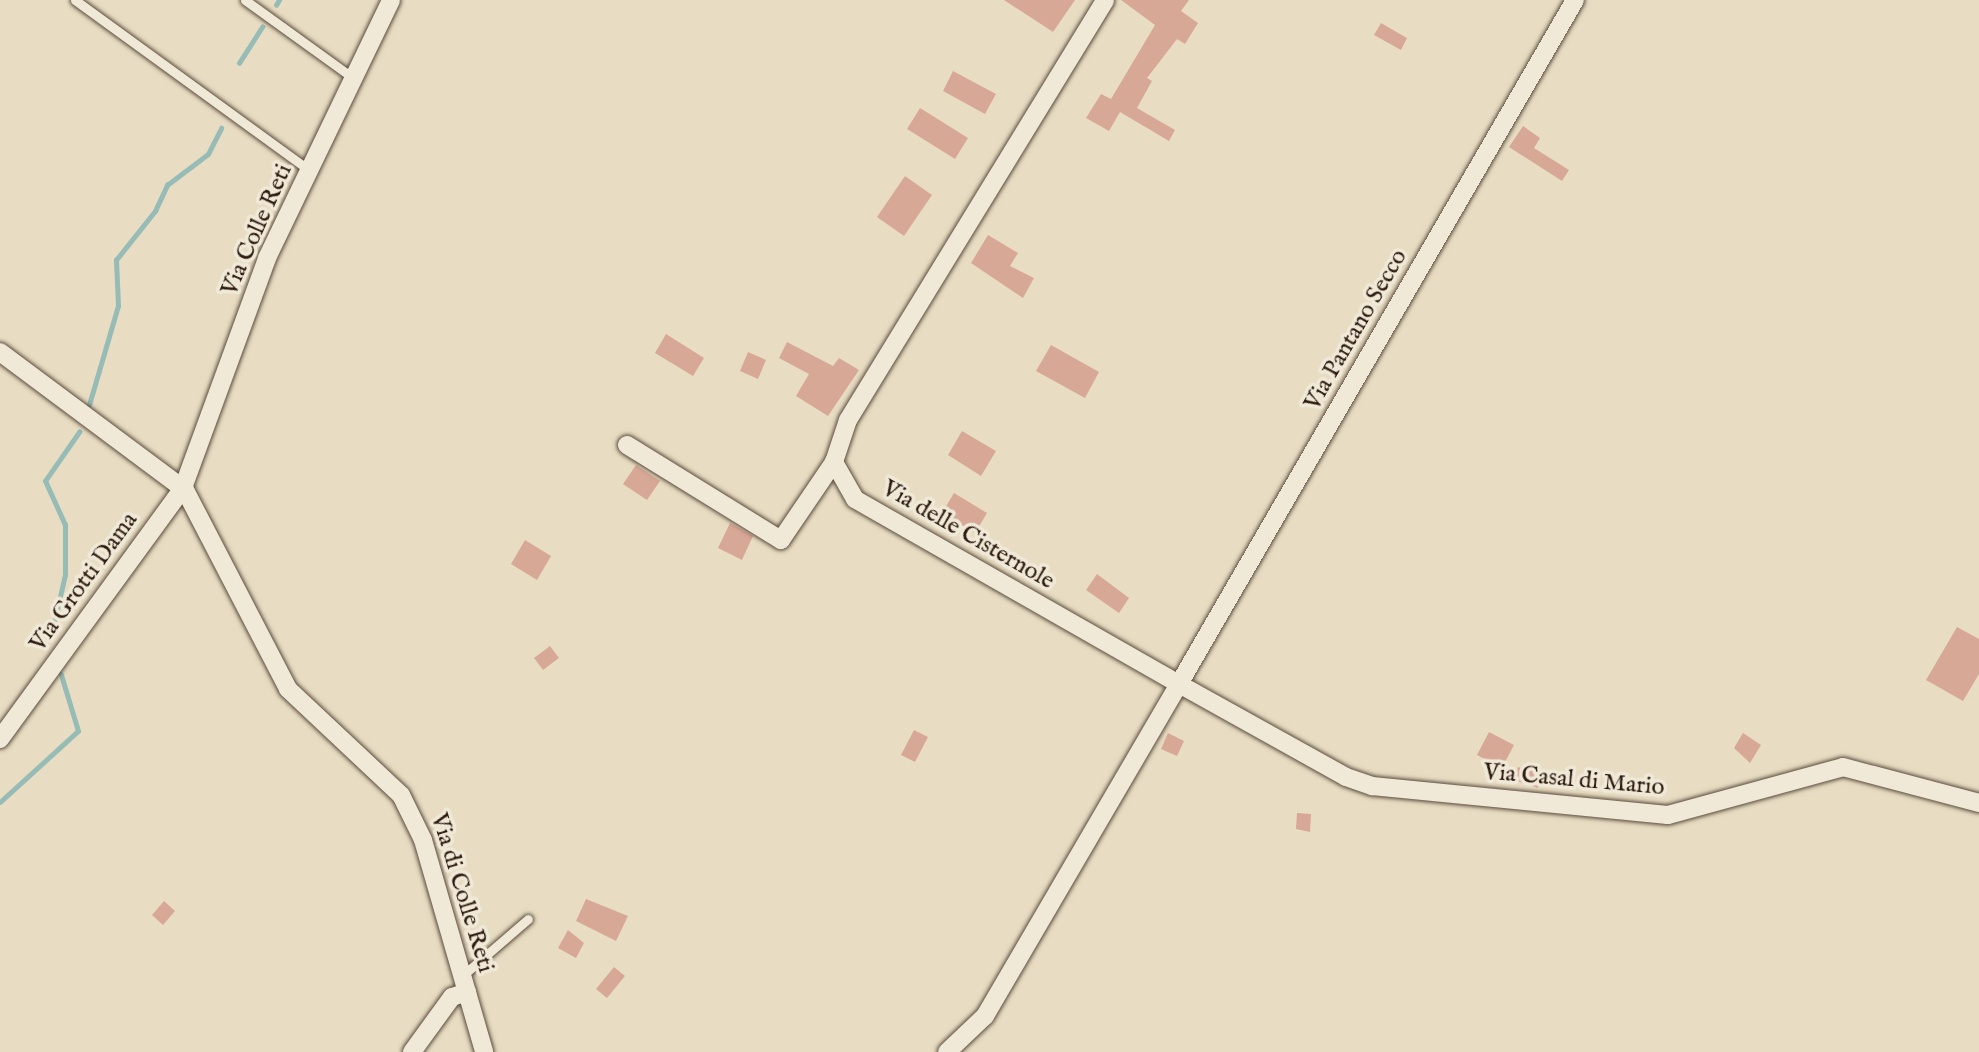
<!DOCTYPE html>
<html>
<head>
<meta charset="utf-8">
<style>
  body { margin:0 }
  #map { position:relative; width:1979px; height:1052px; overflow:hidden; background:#e8ddc3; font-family:"IM FELL English",serif }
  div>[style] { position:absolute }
  .stream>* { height:4.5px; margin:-2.25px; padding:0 2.25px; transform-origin:2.25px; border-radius:2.25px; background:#97bbb5 }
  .building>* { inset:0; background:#d8a896 }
  .roads { filter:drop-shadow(0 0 2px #5b4b3c) drop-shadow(0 0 2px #5b4b3c) }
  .service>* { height:9px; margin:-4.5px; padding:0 4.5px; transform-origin:4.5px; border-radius:4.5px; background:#f0e9d8 }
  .minor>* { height:18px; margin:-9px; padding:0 9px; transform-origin:9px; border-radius:9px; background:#f0e9d8 }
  span { translate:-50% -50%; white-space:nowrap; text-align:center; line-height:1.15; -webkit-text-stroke:7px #f0e9d8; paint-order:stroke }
  .street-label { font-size:24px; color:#2c1a0f }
</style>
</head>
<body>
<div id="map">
  <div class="stream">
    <div style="left:276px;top:5px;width:6px;rotate:-59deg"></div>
    <div style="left:239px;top:63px;width:43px;rotate:-57.4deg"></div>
    <div style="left:89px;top:405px;width:103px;rotate:-73.7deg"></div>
    <div style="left:118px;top:306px;width:46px;rotate:-92.5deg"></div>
    <div style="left:116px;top:260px;width:63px;rotate:-51.5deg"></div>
    <div style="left:155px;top:211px;width:29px;rotate:-65deg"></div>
    <div style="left:167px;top:185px;width:51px;rotate:-37.1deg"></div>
    <div style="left:208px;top:154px;width:29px;rotate:-63deg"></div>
    <div style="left:51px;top:636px;width:63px;rotate:-77.1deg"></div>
    <div style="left:65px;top:575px;width:50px;rotate:-90deg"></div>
    <div style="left:65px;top:525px;width:48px;rotate:-114.4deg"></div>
    <div style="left:45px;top:481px;width:60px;rotate:-55.2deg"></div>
    <div style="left:0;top:802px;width:105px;rotate:-42.3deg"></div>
    <div style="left:78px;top:731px;width:59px;rotate:-106.9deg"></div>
  </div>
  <div class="building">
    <div style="clip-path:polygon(1004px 0,1075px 0,1053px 32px)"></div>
    <div style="clip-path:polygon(1121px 0,1189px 0,1181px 11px,1198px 23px,1185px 44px,1177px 39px,1147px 78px,1152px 81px,1137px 108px,1175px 130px,1169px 141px,1120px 112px,1109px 131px,1086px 118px,1101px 94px,1111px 99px,1155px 25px)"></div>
    <div style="clip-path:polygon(1381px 23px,1407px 38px,1401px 50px,1374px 35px)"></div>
    <div style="clip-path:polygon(953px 71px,996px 94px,985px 114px,943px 91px)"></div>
    <div style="clip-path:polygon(920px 108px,968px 138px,955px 159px,907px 129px)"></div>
    <div style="clip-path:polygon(1523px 126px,1540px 138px,1534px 148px,1569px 170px,1562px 181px,1509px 147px)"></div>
    <div style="clip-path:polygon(905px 176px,932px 195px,904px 236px,877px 217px)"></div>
    <div style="clip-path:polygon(988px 235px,1018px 253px,1010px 266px,1034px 278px,1023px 298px,971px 263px)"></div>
    <div style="clip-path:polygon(666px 334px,704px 358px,693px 376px,655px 353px)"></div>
    <div style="clip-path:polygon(787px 342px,833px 366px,839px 358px,859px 370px,828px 416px,796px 396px,809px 374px,779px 358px)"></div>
    <div style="clip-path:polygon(1051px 345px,1099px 372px,1085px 398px,1036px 371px)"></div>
    <div style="clip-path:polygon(748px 352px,766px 360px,758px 379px,740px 371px)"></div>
    <div style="clip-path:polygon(962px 431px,996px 451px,981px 476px,948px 455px)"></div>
    <div style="clip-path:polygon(636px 465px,660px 481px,647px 500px,623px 484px)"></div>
    <div style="clip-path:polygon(954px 493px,987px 513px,975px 533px,942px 513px)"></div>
    <div style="clip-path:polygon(730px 523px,753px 536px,742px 560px,718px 548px)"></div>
    <div style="clip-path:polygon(525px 540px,551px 556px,537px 580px,511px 564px)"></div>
    <div style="clip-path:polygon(1097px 574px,1129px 598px,1119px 613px,1086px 590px)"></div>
    <div style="clip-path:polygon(1957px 627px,1979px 639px,1979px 674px,1963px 701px,1926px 680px)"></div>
    <div style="clip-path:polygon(550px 646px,559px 658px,543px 670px,534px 658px)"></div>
    <div style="clip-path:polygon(914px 730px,928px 737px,915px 762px,901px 755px)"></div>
    <div style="clip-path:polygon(1489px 732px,1514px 745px,1502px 768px,1477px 755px)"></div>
    <div style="clip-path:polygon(1168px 733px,1184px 741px,1177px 756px,1161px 749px)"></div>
    <div style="clip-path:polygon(1743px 733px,1761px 745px,1750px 763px,1734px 748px)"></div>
    <div style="clip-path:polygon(1518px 767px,1543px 774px,1538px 788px,1514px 780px)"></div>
    <div style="clip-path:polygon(1297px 813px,1311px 814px,1310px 832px,1296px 829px)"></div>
    <div style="clip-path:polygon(586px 899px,628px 916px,616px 941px,576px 921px)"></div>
    <div style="clip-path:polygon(164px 901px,175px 911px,163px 925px,152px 915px)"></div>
    <div style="clip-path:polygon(568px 930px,584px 943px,576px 958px,558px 948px)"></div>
    <div style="clip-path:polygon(614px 967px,625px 976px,607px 998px,596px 989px)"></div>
  </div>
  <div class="roads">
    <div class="service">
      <div style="left:75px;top:0;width:289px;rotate:36deg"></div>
      <div style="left:245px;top:0;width:137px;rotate:35.8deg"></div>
      <div style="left:462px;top:976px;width:87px;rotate:-40.8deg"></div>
    </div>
    <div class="minor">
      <div style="left:1575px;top:0;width:790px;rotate:120.07deg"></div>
      <div style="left:1179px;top:684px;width:191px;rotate:29.1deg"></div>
      <div style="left:1346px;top:777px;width:28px;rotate:19deg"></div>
      <div style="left:1372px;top:786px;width:297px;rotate:5.6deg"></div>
      <div style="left:1668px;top:815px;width:181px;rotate:-15.3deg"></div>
      <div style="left:1843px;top:767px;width:141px;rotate:14.8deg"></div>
      <div style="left:0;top:352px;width:231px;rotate:36.7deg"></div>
      <div style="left:185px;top:490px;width:224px;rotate:62.6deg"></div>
      <div style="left:288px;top:689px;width:155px;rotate:43.2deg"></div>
      <div style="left:401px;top:795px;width:50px;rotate:63.9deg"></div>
      <div style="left:423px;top:840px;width:221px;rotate:73.9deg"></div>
      <div style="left:627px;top:445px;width:181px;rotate:31.7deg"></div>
      <div style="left:781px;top:540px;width:94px;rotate:-55.8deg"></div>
      <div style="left:0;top:739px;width:311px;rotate:-53.9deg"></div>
      <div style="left:183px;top:488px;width:245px;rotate:-69.9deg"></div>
      <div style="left:267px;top:258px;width:286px;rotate:-64.3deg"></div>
      <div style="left:412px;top:1052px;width:68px;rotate:-54deg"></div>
      <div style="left:452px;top:997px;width:16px;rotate:-18deg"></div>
      <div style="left:947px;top:1052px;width:52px;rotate:-43.5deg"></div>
      <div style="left:985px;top:1016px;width:385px;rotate:-59.7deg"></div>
      <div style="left:1179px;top:684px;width:373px;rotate:-150.3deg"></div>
      <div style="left:855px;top:499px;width:43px;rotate:-119.6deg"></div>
      <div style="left:834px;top:462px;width:44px;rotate:-71.6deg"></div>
      <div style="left:848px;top:420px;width:492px;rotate:-58.5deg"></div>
    </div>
  </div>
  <div class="street-label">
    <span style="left:257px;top:230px;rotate:-66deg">Via Colle Reti</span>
    <span style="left:1356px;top:330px;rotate:-60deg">Via Pantano Secco</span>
    <span style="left:968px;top:535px;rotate:30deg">Via delle Cisternole</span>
    <span style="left:84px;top:582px;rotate:-54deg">Via Grotti Dama</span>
    <span style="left:1574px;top:780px;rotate:5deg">Via Casal di Mario</span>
    <span style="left:462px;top:893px;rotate:73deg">Via di Colle Reti</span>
  </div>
</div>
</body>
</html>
